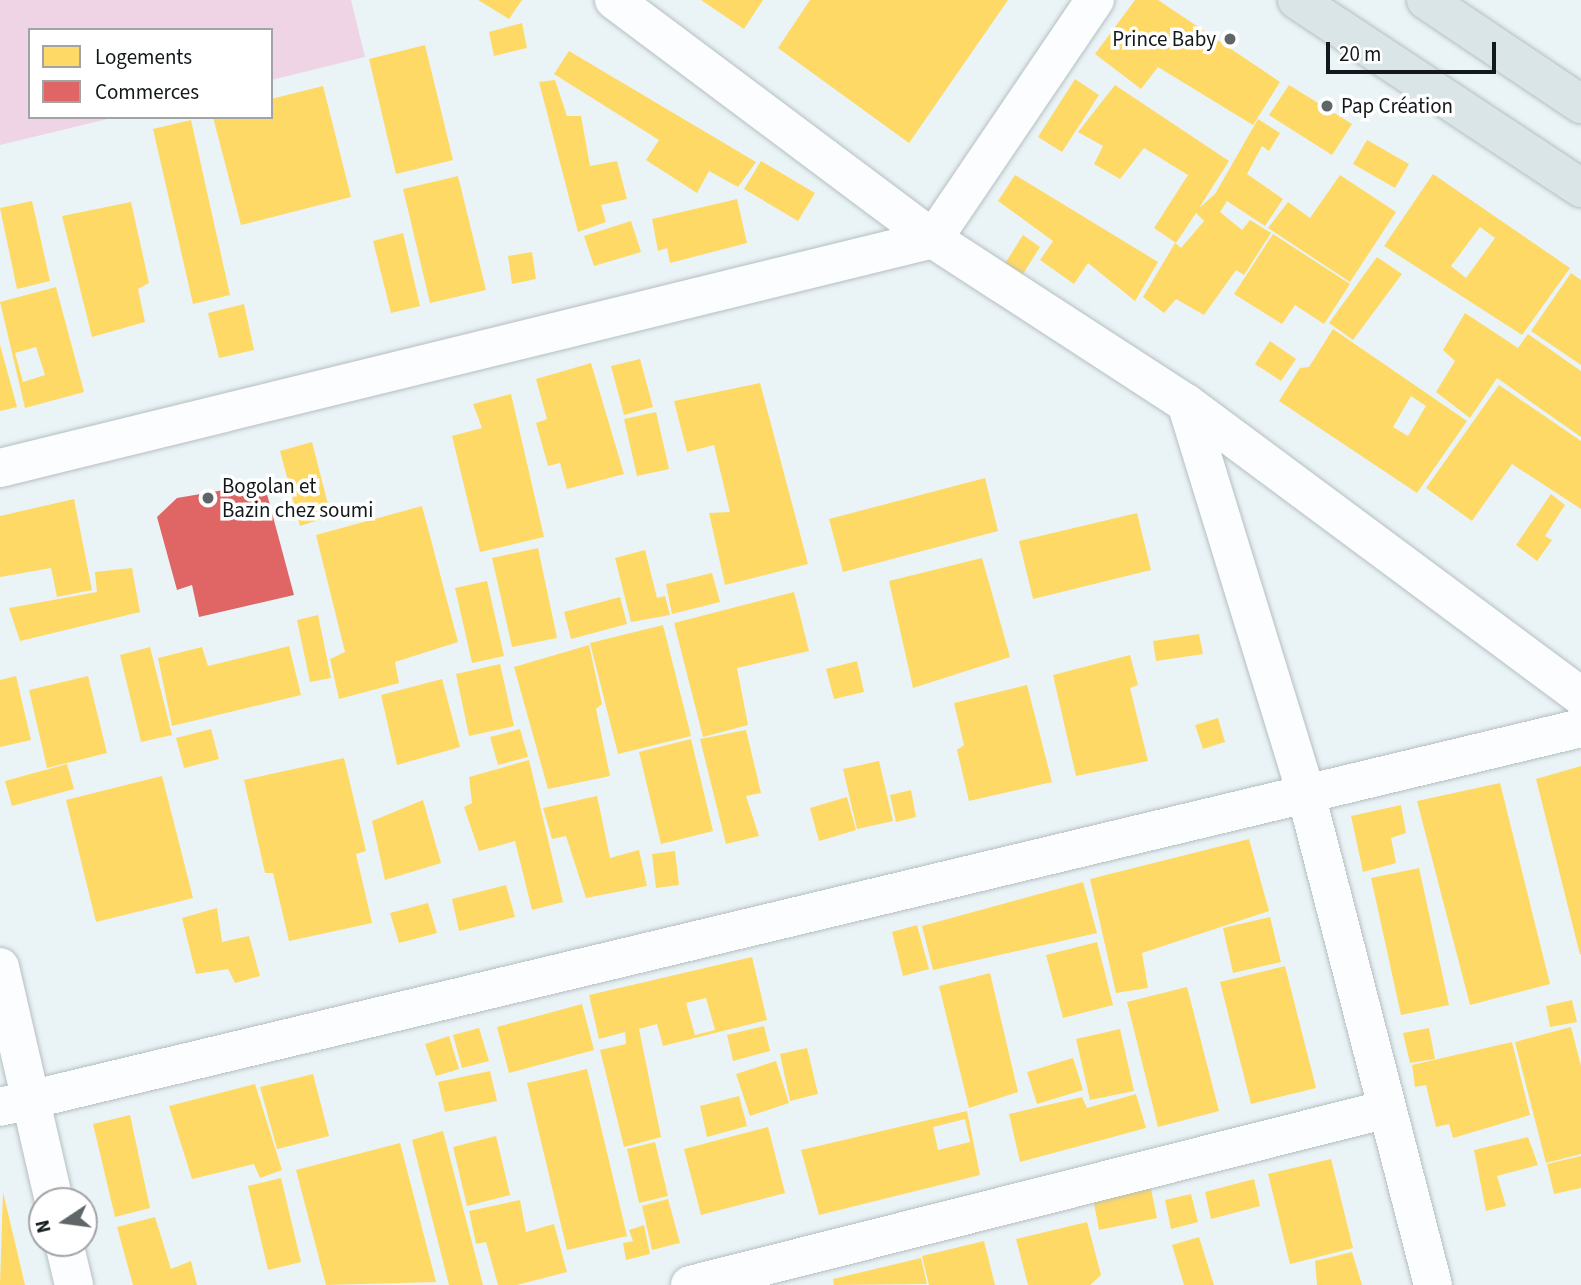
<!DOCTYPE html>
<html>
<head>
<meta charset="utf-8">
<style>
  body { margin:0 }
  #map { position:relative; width:1581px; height:1285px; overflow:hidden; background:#eaf4f7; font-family:"Source Sans 3",sans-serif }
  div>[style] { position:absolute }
  .green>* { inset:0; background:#eed4e5 }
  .homes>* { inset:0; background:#ffd966 }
  .shops>* { inset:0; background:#e06666 }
  .roads { filter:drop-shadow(0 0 2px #b6bec0) drop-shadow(0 0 2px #b6bec0) }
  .minor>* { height:38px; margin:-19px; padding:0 19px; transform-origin:19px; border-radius:19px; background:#fcfdfe }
  .primary>* { height:38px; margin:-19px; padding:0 19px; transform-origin:19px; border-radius:19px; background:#dae5e7 }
  .dots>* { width:19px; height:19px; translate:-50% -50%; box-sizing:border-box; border:4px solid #fff; border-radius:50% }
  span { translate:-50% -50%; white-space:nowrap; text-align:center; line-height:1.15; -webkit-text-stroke:7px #fff; paint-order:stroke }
  .poi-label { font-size:21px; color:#13191b }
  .right { translate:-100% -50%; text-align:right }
  .left { translate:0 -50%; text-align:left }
  .legend { position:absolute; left:28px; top:28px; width:245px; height:91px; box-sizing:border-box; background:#fff; border:2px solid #a1a3a4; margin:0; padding:9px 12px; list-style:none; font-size:21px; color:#13191b }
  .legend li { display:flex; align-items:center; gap:14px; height:35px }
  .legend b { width:35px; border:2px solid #a1a3a4 }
  .north { position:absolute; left:28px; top:1187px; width:70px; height:70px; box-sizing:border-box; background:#fff; border:2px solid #a1a3a4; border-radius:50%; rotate:257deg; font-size:19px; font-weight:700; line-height:28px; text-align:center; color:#13191b }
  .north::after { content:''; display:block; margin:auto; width:24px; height:32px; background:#5e6668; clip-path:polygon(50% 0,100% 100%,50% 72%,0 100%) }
  .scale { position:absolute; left:1326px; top:42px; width:170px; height:32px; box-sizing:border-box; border:4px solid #13191b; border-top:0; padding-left:9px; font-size:21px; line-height:24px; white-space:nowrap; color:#13191b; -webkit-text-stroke:5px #fff; paint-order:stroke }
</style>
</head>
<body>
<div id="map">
  <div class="green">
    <div style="clip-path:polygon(0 0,351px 0,365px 57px,271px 80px,271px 30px,30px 30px,30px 117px,116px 117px,0 145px)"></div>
  </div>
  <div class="homes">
    <div style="clip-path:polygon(478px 0,522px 0,509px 19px)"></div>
    <div style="clip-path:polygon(701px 0,763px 0,744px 29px)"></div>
    <div style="clip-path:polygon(810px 0,1008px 0,909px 143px,778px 48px)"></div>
    <div style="clip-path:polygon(1135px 0,1158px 0,1280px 82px,1253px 125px,1158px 67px,1141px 89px,1095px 54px)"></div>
    <div style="clip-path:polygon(522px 23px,527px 48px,494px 56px,489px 32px)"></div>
    <div style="clip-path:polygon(425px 45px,453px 160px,396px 174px,369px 59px)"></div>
    <div style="clip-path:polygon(569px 51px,756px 162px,738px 187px,709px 171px,697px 193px,646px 160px,659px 140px,554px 74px)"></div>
    <div style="clip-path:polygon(1075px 79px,1099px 95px,1062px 152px,1038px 137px)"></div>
    <div style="clip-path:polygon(555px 80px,567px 116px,581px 116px,590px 166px,617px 161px,627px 199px,601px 205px,606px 222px,578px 232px,539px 82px)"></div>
    <div style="clip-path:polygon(1115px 85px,1229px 161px,1199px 208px,1215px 194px,1258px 119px,1280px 133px,1269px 151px,1262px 146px,1247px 174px,1283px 199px,1265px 226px,1227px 201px,1220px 212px,1242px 230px,1250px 220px,1271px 233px,1244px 275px,1236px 270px,1204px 315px,1176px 299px,1164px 313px,1143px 297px,1175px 243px,1181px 248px,1204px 221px,1196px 213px,1176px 243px,1154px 228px,1188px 175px,1144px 148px,1120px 179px,1094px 164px,1103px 146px,1078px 132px)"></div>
    <div style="clip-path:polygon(1289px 85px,1352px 124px,1332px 155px,1269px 115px)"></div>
    <div style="clip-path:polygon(323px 86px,351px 197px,241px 225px,213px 117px,271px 117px,271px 99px)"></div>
    <div style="clip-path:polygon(191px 120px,230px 295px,193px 304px,153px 129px)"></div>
    <div style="clip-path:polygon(1367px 140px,1409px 164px,1395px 188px,1353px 164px)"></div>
    <div style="clip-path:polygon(761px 161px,815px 193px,798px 221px,744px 189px)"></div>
    <div style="clip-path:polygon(evenodd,1433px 174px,1570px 268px,1522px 335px,1384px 246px,1433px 174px,1480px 227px,1495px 238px,1466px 278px,1451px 266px,1480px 227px)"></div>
    <div style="clip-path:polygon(1015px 175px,1158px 262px,1135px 301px,1088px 263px,1074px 284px,1040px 260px,1053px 241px,998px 201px)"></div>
    <div style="clip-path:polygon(1340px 175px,1396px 212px,1350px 282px,1268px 228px,1288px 202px,1310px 218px)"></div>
    <div style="clip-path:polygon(458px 176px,486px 290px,430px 303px,403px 189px)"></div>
    <div style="clip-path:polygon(737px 199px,747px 243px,670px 263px,667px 248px,658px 251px,652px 219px)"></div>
    <div style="clip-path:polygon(32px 201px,50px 281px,17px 289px,0 208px)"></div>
    <div style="clip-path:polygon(131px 202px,149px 283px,138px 289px,145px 322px,92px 337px,62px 216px)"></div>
    <div style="clip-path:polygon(631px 221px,641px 252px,594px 266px,584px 236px)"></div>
    <div style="clip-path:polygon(403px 233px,420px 306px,391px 313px,373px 241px)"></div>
    <div style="clip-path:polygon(1273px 234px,1350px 284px,1324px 324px,1295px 305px,1282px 324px,1234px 294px)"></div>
    <div style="clip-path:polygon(1023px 235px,1040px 247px,1021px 277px,1004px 265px)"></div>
    <div style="clip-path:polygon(532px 252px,536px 279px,512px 284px,508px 256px)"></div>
    <div style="clip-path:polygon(1377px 257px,1402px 274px,1353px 340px,1329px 323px)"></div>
    <div style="clip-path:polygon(1571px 273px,1581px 280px,1581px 365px,1531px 331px)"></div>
    <div style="clip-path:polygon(evenodd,56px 287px,84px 392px,25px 408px,0 302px,56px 287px,36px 347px,45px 375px,23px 382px,15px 353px,36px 347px)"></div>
    <div style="clip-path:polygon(244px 304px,254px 350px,219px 358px,208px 313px)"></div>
    <div style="clip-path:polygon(1465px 313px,1518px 348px,1528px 334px,1581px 371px,1581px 437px,1497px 378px,1470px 418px,1436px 392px,1455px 361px,1443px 350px)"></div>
    <div style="clip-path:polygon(evenodd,1333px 329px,1467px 421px,1417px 493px,1279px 401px,1300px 368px,1309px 367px,1333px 329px,1411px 396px,1426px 406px,1408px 436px,1393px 427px,1411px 396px)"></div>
    <div style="clip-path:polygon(1270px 341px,1296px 359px,1281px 381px,1255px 364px)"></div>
    <div style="clip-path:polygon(0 345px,17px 407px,0 411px)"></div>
    <div style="clip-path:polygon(640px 359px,653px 407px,624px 415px,611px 366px)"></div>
    <div style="clip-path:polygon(591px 363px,624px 474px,567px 489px,560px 463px,548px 466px,536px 423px,547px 419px,536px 379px)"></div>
    <div style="clip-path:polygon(760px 383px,808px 564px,725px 585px,709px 513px,730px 512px,714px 445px,687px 452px,674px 401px)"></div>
    <div style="clip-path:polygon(1499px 385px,1581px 441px,1581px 509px,1512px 464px,1472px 521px,1426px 488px)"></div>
    <div style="clip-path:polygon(511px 394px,544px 537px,480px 552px,452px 436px,482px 428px,473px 404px)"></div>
    <div style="clip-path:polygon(656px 412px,669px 469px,637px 476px,624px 419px)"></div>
    <div style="clip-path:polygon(312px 442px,331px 516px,300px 526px,280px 451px)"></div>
    <div style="clip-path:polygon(985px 478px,998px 531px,843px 572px,829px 519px)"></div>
    <div style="clip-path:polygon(1551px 494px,1565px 505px,1545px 536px,1552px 540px,1537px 561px,1516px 545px)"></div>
    <div style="clip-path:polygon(74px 499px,92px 590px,57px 597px,51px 568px,0 577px,0 516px)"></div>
    <div style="clip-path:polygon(422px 506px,458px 642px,395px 662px,399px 683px,339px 699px,330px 659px,345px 652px,316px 535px)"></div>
    <div style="clip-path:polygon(1137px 513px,1151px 570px,1033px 599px,1019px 541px)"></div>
    <div style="clip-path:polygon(538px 548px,557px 638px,512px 647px,492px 558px)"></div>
    <div style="clip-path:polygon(645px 550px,657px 598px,665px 596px,670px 615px,631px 622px,615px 558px)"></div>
    <div style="clip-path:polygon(982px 558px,1010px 657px,913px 688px,889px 581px)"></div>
    <div style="clip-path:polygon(132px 568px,140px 612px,20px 641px,9px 608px,97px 592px,95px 572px)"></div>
    <div style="clip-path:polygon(712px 573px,720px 602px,672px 614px,666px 584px)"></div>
    <div style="clip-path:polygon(487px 581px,504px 656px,472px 663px,455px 588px)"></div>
    <div style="clip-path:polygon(794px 592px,809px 651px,737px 668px,748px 725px,703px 737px,674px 623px)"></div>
    <div style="clip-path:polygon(620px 597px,627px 624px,571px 639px,564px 612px)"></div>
    <div style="clip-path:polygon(318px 615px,331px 678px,310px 682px,297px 620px)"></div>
    <div style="clip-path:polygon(663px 625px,691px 736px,618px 754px,590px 643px)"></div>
    <div style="clip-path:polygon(1199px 634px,1203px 654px,1156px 661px,1153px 641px)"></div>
    <div style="clip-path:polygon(589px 645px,602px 704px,596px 709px,610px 776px,548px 789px,514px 667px)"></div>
    <div style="clip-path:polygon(289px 646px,301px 695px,172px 726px,158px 658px,202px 647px,208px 666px)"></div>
    <div style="clip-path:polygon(150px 647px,172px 735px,141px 742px,120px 655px)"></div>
    <div style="clip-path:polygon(1130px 655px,1138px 685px,1130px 688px,1148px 761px,1076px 776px,1053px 675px)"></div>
    <div style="clip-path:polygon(857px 661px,864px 692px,834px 699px,826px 669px)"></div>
    <div style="clip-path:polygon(500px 664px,514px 726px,469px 736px,456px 674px)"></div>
    <div style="clip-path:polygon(16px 676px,31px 740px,0 747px,0 680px)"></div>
    <div style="clip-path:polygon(88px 676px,107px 753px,47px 768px,29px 690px)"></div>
    <div style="clip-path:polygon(442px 679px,460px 747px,397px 765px,381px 695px)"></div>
    <div style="clip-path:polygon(1027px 685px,1052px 782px,969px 801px,957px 750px,964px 745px,954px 703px)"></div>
    <div style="clip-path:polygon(1218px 718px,1225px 742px,1203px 749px,1195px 725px)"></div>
    <div style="clip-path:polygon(211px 729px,219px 759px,184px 768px,176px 738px)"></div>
    <div style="clip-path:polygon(520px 729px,528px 757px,498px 765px,490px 737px)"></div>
    <div style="clip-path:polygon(746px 730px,761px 793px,746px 796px,759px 836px,726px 844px,700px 739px)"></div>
    <div style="clip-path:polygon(691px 739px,713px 831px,661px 844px,639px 752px)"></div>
    <div style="clip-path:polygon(344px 758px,366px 851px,356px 854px,372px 923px,289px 941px,273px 873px,265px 873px,244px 780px)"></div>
    <div style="clip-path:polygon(529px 760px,563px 902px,532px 910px,515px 841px,479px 851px,464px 807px,472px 803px,469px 777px)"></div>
    <div style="clip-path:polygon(879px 761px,893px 821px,857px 829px,843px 769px)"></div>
    <div style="clip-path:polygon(67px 764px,74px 789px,12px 806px,5px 781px)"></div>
    <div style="clip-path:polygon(1581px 766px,1581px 954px,1580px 955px,1536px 779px)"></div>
    <div style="clip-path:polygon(162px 776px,193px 898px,96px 922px,66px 800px)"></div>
    <div style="clip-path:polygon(1500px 783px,1550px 984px,1470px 1005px,1417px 801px)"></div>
    <div style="clip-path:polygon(911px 790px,916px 817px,896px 822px,890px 795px)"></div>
    <div style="clip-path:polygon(597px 796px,610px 858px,639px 850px,647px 886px,586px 898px,566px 836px,552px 839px,543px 808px)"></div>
    <div style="clip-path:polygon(847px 797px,856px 830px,819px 841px,810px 808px)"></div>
    <div style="clip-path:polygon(423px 800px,441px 863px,385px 880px,372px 821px)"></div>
    <div style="clip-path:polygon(1401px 805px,1406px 833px,1391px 838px,1396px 863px,1363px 872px,1351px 816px)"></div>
    <div style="clip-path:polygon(1249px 839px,1269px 911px,1142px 953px,1148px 988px,1116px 993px,1090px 879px)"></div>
    <div style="clip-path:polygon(675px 851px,679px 885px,656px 888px,652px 854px)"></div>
    <div style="clip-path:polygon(1419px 868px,1449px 1005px,1401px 1015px,1371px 878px)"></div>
    <div style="clip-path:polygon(1083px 882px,1097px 933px,933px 970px,922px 926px)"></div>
    <div style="clip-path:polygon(506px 885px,515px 917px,459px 931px,452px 899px)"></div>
    <div style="clip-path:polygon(428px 903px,437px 933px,399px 943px,390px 913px)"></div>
    <div style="clip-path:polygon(217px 908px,222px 942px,249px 936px,260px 976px,235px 983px,228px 969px,196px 974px,182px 918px)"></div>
    <div style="clip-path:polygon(1270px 917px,1281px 962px,1233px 973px,1223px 928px)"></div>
    <div style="clip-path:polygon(917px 925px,929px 969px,903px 976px,892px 932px)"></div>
    <div style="clip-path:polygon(1097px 942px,1113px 1005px,1063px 1018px,1046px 955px)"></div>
    <div style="clip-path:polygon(evenodd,752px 957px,767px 1020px,663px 1046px,657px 1024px,639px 1029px,661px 1137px,624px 1147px,600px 1050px,626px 1044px,625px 1032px,599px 1039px,589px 995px,752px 957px,706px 998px,715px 1030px,695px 1035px,686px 1003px,706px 998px)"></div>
    <div style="clip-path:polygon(1285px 966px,1316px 1088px,1251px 1104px,1220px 982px)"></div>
    <div style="clip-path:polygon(990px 973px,1018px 1092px,969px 1108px,939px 986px)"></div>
    <div style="clip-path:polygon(1187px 987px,1219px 1111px,1158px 1127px,1127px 1002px)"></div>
    <div style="clip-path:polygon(1572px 1000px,1577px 1022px,1550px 1027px,1546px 1006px)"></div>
    <div style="clip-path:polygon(582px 1004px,594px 1050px,509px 1073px,497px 1027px)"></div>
    <div style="clip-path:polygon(764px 1026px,770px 1051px,733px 1061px,727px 1035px)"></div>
    <div style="clip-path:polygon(1571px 1027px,1581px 1066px,1581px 1154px,1546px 1163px,1515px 1042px)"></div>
    <div style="clip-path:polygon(479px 1028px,489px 1061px,462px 1068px,453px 1035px)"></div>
    <div style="clip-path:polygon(1429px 1028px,1435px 1059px,1410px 1063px,1403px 1033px)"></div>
    <div style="clip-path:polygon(1120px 1029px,1134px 1091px,1090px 1100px,1076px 1039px)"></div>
    <div style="clip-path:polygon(449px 1036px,459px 1069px,436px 1076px,425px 1044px)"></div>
    <div style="clip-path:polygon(1512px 1042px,1530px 1115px,1453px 1138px,1449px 1124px,1436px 1127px,1426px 1085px,1415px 1087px,1412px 1065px)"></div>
    <div style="clip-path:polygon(807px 1048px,818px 1094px,790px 1101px,780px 1054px)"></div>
    <div style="clip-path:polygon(1073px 1058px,1083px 1090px,1037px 1104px,1027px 1072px)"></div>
    <div style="clip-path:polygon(776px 1061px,789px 1103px,750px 1116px,736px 1074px)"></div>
    <div style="clip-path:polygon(587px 1069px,627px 1236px,567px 1250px,527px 1083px)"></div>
    <div style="clip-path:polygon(490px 1071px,497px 1101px,445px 1112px,438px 1082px)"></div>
    <div style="clip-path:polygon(313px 1074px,329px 1136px,277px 1149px,260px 1087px)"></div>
    <div style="clip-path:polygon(255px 1084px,282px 1170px,260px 1178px,254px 1164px,192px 1179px,169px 1106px)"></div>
    <div style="clip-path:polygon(1136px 1094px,1146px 1128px,1020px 1162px,1009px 1114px,1082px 1097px,1087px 1108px)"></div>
    <div style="clip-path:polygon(739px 1096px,747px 1126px,707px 1137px,700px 1106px)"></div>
    <div style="clip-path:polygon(evenodd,967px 1111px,980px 1175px,819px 1215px,801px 1150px,967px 1111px,965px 1119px,970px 1142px,938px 1150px,933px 1127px,965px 1119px)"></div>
    <div style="clip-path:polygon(130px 1115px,150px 1208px,115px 1217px,93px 1124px)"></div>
    <div style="clip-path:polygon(768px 1127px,785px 1193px,701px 1215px,684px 1149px)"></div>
    <div style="clip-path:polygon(443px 1131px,483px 1285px,449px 1285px,412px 1140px)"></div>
    <div style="clip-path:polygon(496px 1136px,510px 1195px,467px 1206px,453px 1147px)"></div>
    <div style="clip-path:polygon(1528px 1137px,1538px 1165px,1497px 1176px,1506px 1206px,1486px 1211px,1474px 1150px)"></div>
    <div style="clip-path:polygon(655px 1142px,668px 1196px,639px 1203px,627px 1149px)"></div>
    <div style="clip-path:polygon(400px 1143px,436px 1282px,326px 1285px,296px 1170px)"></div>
    <div style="clip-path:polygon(1581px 1156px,1581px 1188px,1554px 1194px,1547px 1164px)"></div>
    <div style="clip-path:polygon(1331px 1159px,1353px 1248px,1290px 1264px,1268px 1174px)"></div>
    <div style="clip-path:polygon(1145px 1161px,1157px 1218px,1099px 1230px,1088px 1172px)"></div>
    <div style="clip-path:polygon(281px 1178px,301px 1262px,268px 1270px,248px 1186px)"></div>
    <div style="clip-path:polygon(1254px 1179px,1260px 1206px,1211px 1219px,1205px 1192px)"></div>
    <div style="clip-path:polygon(3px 1192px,25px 1285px,0 1285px)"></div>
    <div style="clip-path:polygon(1191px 1194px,1198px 1222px,1171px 1229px,1165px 1200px)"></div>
    <div style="clip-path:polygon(668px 1199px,680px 1243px,652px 1250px,642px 1206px)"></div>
    <div style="clip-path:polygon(520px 1200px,526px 1232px,554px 1224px,567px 1272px,517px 1285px,498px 1285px,486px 1242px,476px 1244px,469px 1211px)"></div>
    <div style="clip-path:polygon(155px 1217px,171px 1269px,191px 1261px,197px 1285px,133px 1285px,117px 1227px)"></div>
    <div style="clip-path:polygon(1087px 1222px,1101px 1275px,1090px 1285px,1028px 1285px,1016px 1239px)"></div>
    <div style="clip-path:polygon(644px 1225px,650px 1254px,626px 1260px,623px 1243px,633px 1241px,629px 1230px)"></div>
    <div style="clip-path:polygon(1199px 1237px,1214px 1285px,1184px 1285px,1172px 1245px)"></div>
    <div style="clip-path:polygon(984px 1241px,995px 1285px,929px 1285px,922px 1256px)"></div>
    <div style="clip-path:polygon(1352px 1252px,1362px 1285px,1317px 1285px,1315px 1261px)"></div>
    <div style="clip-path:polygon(921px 1258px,927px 1284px,834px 1285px,833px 1279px)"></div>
  </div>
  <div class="shops">
    <div style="clip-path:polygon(264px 483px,294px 595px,199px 617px,192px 585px,177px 590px,157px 517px,177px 498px)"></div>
  </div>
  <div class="roads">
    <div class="minor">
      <div style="left:614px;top:0;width:399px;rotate:36.8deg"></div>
      <div style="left:933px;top:239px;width:302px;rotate:33deg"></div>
      <div style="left:1186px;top:403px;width:492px;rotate:36.6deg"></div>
      <div style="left:1186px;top:403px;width:409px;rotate:72.9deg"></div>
      <div style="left:1306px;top:794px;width:507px;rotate:75.5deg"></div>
      <div style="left:0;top:468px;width:961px;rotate:-13.79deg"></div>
      <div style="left:933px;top:239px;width:289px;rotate:-55.9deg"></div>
      <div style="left:0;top:967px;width:240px;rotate:77deg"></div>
      <div style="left:0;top:1107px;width:1626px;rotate:-13.48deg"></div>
      <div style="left:64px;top:1243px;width:43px;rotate:76.6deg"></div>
      <div style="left:690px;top:1285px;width:719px;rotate:-14.17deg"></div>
    </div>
    <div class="primary">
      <div style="left:1297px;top:0;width:341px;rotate:33.5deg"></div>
      <div style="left:1426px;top:0;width:187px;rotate:33.9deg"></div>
    </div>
  </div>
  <div class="dots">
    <div style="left:1230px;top:39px;background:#5e6668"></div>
    <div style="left:1327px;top:106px;background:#5e6668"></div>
    <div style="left:208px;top:498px;background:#5e6668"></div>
  </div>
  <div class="poi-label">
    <span class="right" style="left:1216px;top:39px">Prince Baby</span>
    <span class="left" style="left:1341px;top:106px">Pap Création</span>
    <span class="left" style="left:222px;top:498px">Bogolan et<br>Bazin chez soumi</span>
  </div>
  <ul class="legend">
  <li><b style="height:19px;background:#ffd966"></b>Logements</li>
  <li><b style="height:19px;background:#e06666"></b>Commerces</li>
  </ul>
  <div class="north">N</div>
  <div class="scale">20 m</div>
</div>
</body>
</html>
